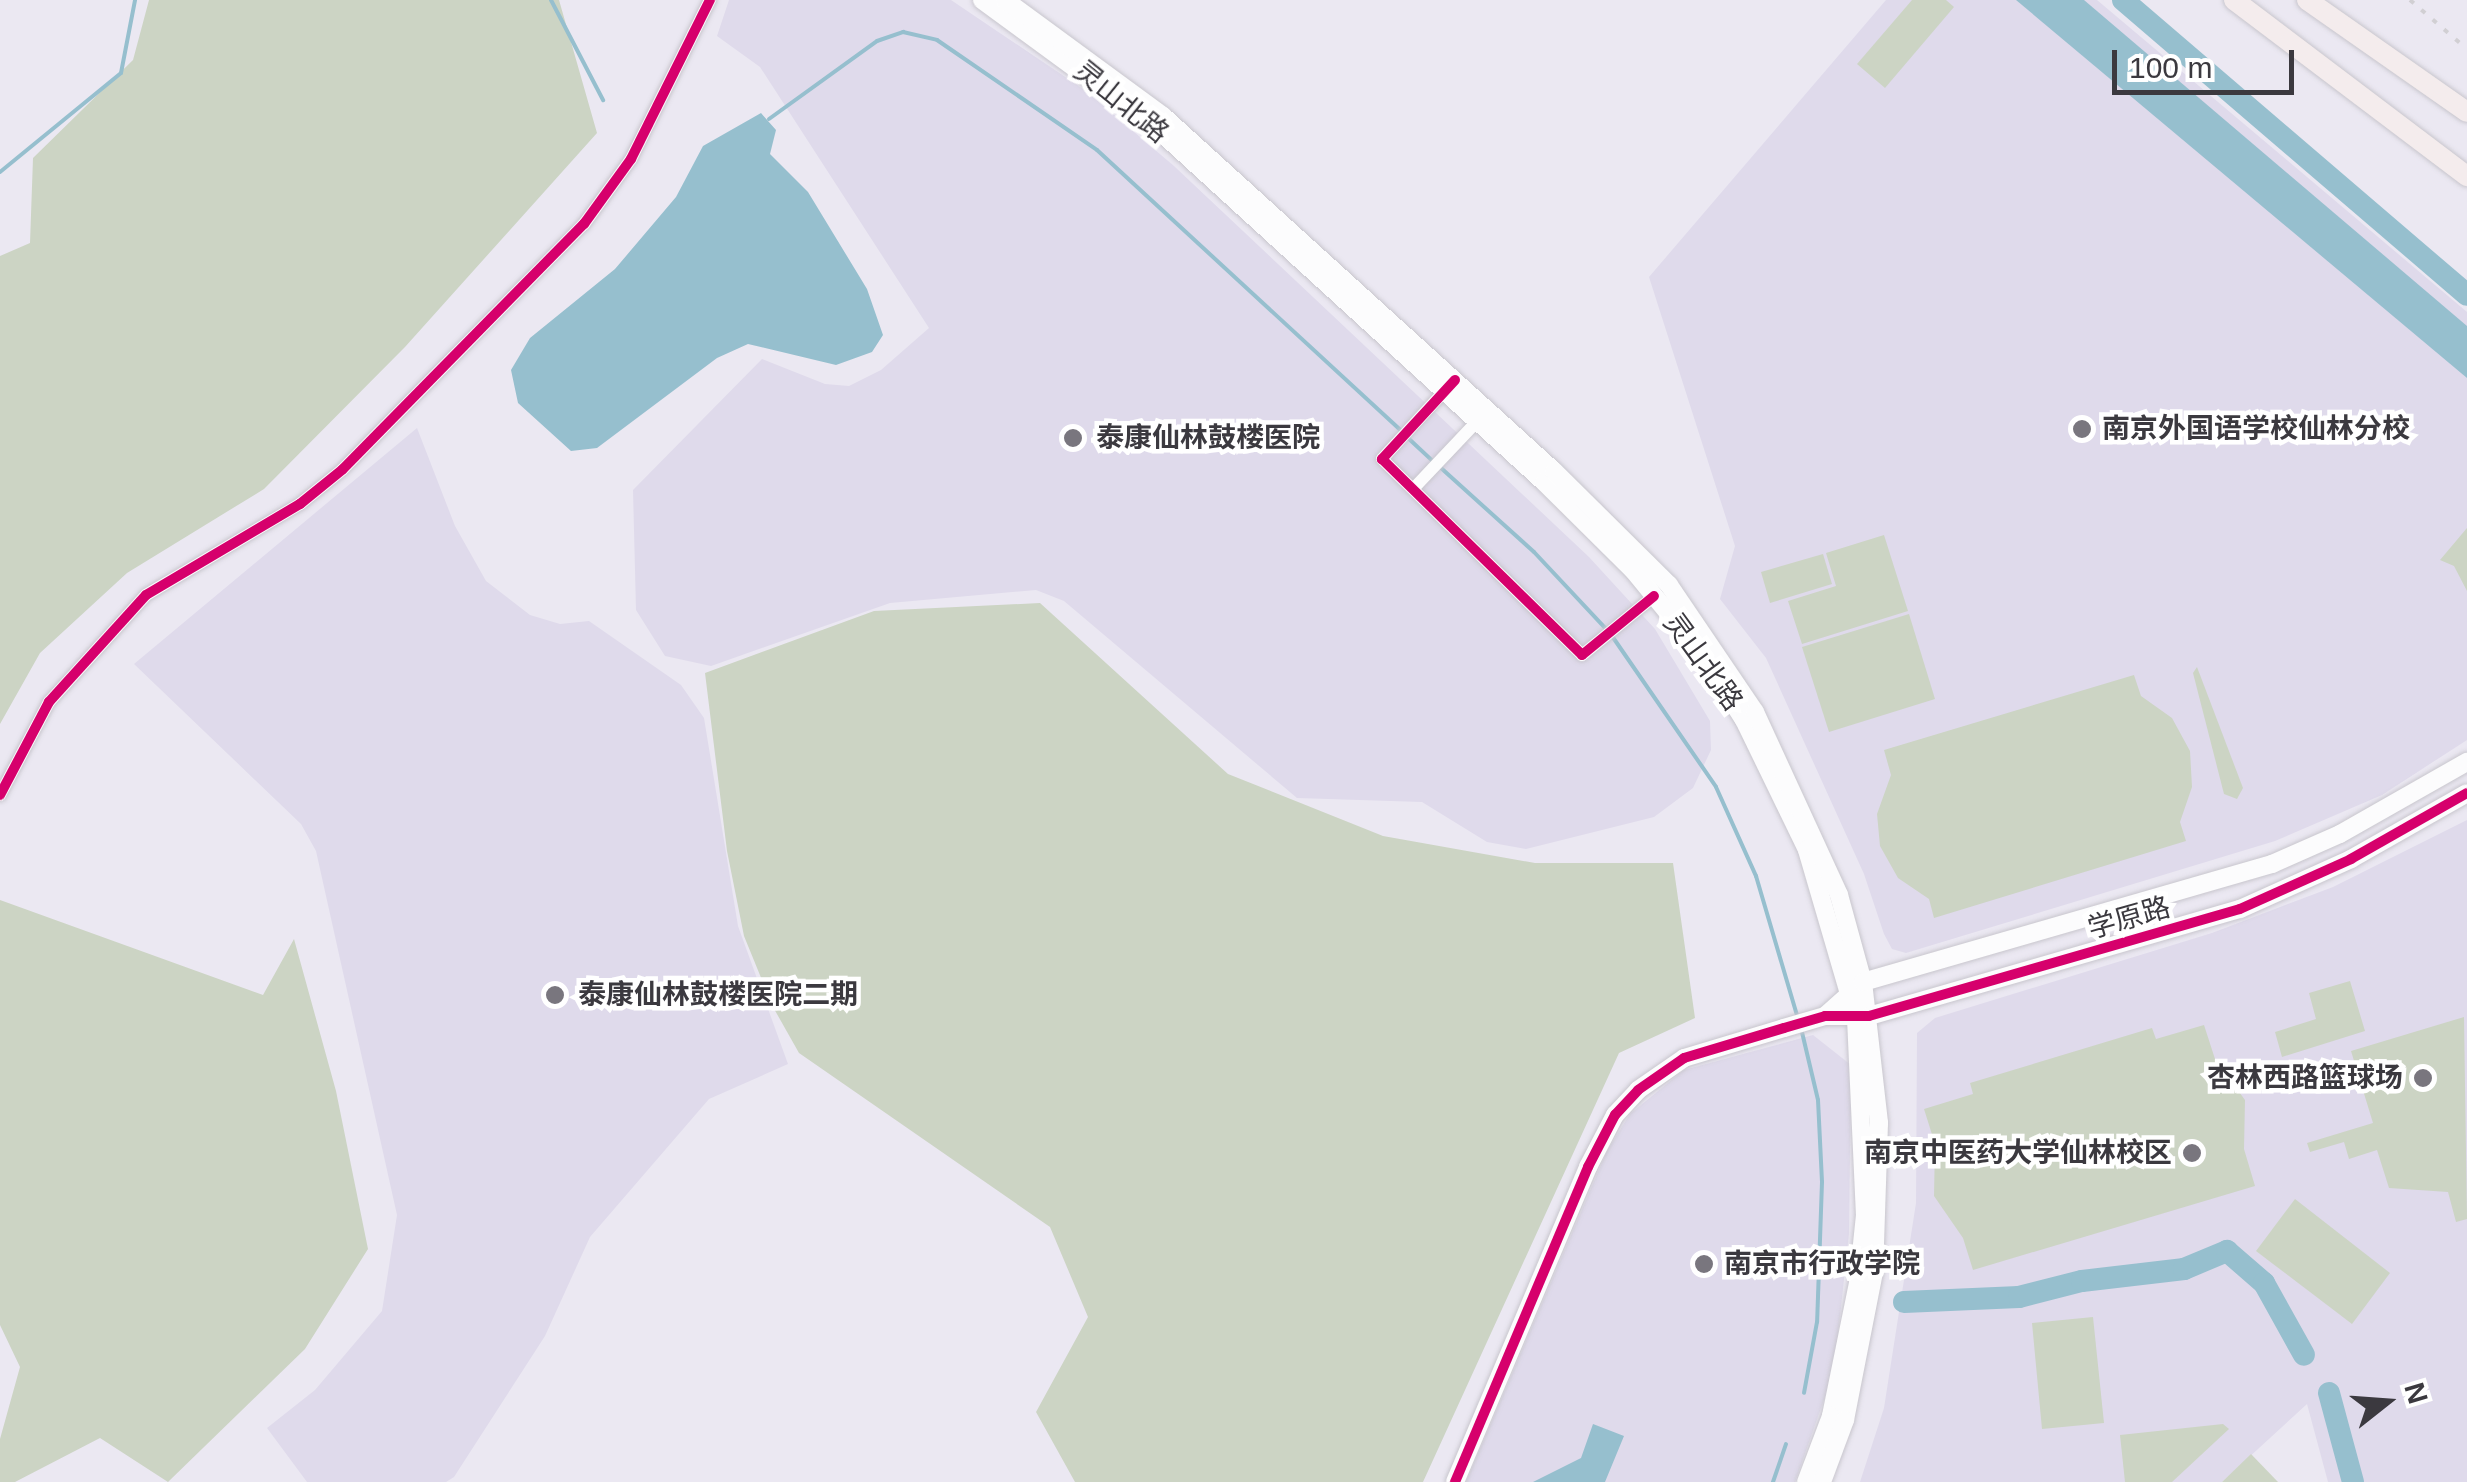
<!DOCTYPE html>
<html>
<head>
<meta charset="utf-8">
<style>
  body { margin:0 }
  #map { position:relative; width:2467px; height:1482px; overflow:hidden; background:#ebe8f2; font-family:Helvetica,"Noto Sans SC",sans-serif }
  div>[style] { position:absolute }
  .built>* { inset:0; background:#dfdaeb }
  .green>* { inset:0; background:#ccd4c4 }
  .water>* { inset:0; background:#96bfce }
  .stream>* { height:4px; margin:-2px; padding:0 2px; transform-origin:2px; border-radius:2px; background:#96bfce }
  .river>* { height:22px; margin:-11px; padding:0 11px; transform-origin:11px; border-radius:11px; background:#96bfce }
  .roads { filter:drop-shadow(0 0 2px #c8c6cd) drop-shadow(0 0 2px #c8c6cd) }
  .street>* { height:12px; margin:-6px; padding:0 6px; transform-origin:6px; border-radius:6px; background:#fcfcfd }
  .secondary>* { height:18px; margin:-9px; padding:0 9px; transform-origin:9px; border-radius:9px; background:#fcfcfd }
  .primary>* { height:20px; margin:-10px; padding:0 10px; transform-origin:10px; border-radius:10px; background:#f4eced }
  .rail>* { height:4px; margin-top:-2px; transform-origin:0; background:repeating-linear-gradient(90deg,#d1cfd3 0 5px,transparent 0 15px) }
  .cycleway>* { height:10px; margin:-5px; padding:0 5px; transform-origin:5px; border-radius:5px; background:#d6006c }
  .dots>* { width:28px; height:28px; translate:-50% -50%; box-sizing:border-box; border:5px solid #fff; border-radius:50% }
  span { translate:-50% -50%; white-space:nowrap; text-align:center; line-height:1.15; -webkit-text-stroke:9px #fff; paint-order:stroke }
  .street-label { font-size:28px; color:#3b393f }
  .poi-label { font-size:28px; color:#3b393f; font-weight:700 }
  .left { translate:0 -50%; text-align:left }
  .right { translate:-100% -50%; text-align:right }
  .north { position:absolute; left:2337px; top:1352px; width:100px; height:100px; -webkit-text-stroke:8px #fff; paint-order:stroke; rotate:73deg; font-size:28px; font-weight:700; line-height:40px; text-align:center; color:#3b393f }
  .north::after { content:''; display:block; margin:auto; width:35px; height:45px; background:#3b393f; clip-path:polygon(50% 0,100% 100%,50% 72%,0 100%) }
  .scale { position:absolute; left:2112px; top:50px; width:182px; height:45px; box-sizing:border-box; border:5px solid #3b393f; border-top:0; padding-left:12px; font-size:30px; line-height:35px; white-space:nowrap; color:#3b393f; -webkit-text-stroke:8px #fff; paint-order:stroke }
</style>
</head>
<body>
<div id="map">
  <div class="built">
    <div style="clip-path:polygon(729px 0,951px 0,1086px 91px,1174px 166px,1589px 557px,1655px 629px,1710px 721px,1711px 750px,1693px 788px,1654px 817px,1526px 849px,1487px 842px,1422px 802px,1297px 798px,1064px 601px,1036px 590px,890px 603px,711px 666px,665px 656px,636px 610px,633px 490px,762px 359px,825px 384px,849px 386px,881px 370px,929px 328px,760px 67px,717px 36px)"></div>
    <div style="clip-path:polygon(1886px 0,2097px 0,2467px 312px,2467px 740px,2382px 795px,2275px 841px,1906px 953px,1892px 949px,1884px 934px,1864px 874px,1766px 658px,1720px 599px,1735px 546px,1649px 277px)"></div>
    <div style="clip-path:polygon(417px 428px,455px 526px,486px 581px,530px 615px,560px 624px,589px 621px,681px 685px,704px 718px,738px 926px,788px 1064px,709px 1099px,590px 1237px,545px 1336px,454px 1477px,446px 1482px,307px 1482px,267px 1428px,315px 1390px,382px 1311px,397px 1215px,316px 851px,301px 824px,134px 664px)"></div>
    <div style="clip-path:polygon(2467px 820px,2467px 1482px,2328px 1482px,2307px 1404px,2222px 1482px,1860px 1482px,1884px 1408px,1916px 1203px,1917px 1033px,1935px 1018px,2212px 933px,2333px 887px)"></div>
    <div style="clip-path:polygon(1813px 1035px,1851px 1065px,1849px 1234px,1834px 1371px,1795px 1482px,1466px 1482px,1607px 1151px,1630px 1114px,1684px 1070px)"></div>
  </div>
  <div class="green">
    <div style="clip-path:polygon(149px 0,559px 0,597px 133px,405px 347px,264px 489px,127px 573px,40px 653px,0 724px,0 256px,30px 243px,33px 158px,133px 60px)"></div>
    <div style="clip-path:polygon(1912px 0,1946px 0,1954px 7px,1885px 88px,1857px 64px)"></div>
    <div style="clip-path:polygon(2467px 528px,2467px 591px,2454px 566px,2440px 560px)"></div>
    <div style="clip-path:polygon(1884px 535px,1908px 611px,1802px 644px,1788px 601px,1836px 586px,1826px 553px)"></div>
    <div style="clip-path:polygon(1823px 554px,1832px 584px,1770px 603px,1761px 572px)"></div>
    <div style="clip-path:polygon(1040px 603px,1228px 774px,1383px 836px,1535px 863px,1673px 863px,1695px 1018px,1619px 1053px,1423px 1482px,1075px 1482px,1036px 1412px,1088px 1317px,1050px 1227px,799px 1053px,773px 1007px,744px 936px,727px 851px,705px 673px,874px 611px)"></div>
    <div style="clip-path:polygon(1909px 614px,1935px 699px,1829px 732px,1802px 647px)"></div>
    <div style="clip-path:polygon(2197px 667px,2243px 788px,2237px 799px,2224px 794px,2193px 673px)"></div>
    <div style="clip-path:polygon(2134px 675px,2141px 696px,2172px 718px,2190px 751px,2192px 787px,2180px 822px,2186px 841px,1934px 918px,1929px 899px,1898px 878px,1880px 846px,1877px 814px,1891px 775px,1884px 750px)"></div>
    <div style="clip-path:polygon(0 900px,263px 995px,294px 939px,336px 1091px,368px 1249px,305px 1349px,168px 1482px,100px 1438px,15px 1482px,0 1482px,0 1439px,20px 1367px,0 1325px)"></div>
    <div style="clip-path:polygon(2350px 981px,2365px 1031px,2282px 1057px,2275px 1032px,2316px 1019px,2309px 993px)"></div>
    <div style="clip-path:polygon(2464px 1017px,2467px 1219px,2456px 1222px,2448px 1192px,2389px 1188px,2377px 1150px,2349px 1159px,2344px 1142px,2310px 1152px,2307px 1143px,2373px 1123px,2351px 1051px)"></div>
    <div style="clip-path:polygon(2204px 1025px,2215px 1059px,2245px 1100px,2244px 1149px,2255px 1186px,1973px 1270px,1963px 1238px,1934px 1196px,1935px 1144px,1924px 1109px,1973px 1094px,1970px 1083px,2152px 1028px,2156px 1039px)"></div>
    <div style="clip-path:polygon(2295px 1199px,2390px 1273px,2352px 1324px,2256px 1251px)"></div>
    <div style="clip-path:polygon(2093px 1317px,2104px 1423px,2042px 1429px,2032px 1323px)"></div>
    <div style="clip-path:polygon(2223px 1424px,2229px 1429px,2172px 1482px,2125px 1482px,2120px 1435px)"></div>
    <div style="clip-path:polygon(2251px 1454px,2278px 1482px,2222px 1482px)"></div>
  </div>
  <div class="water">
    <div style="clip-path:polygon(2016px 0,2084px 0,2467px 326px,2467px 378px)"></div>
    <div style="clip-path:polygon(761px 113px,776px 130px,770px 154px,808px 192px,867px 289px,883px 335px,872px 352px,836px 365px,748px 344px,717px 358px,597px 448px,571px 451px,518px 403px,511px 370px,530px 338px,615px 269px,676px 197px,703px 146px)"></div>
    <div style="clip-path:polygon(1593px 1424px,1624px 1436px,1605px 1482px,1533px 1482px,1581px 1458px)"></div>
  </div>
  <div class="stream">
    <div style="left:551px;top:0;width:113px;rotate:62.5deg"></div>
    <div style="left:769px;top:119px;width:133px;rotate:-35.8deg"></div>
    <div style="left:877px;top:41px;width:28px;rotate:-19deg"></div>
    <div style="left:903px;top:32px;width:35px;rotate:13deg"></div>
    <div style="left:937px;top:40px;width:194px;rotate:34.5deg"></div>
    <div style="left:1097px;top:150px;width:414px;rotate:42.7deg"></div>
    <div style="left:0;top:172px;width:156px;rotate:-39.3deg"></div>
    <div style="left:121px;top:73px;width:74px;rotate:-79.1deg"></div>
    <div style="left:1408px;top:438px;width:35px;rotate:43deg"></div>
    <div style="left:1441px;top:468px;width:125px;rotate:42.1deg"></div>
    <div style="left:1534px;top:552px;width:105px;rotate:46.9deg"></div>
    <div style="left:1612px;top:636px;width:183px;rotate:55.4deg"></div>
    <div style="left:1716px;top:787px;width:98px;rotate:65.8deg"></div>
    <div style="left:1756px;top:876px;width:149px;rotate:73.6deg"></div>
    <div style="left:1801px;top:1028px;width:74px;rotate:76.7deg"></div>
    <div style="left:1818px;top:1100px;width:82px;rotate:87.2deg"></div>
    <div style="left:1822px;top:1182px;width:140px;rotate:92deg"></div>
    <div style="left:1817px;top:1322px;width:72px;rotate:100.4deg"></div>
    <div style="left:1773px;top:1482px;width:40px;rotate:-71.1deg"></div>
  </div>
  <div class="river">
    <div style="left:2123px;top:0;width:453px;rotate:40.6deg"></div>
    <div style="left:1904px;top:1302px;width:115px;rotate:-2.5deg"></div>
    <div style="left:2019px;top:1297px;width:65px;rotate:-14.3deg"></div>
    <div style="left:2082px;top:1281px;width:103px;rotate:-6.7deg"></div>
    <div style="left:2184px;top:1269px;width:47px;rotate:-22.7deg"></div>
    <div style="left:2227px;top:1251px;width:49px;rotate:40.9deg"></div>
    <div style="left:2264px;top:1283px;width:82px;rotate:60.9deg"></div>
    <div style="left:2329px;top:1393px;width:92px;rotate:74.9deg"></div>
  </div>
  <div class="roads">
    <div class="street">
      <div style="left:1450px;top:385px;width:100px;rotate:132.6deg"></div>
      <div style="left:1382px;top:459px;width:280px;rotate:44.4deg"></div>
      <div style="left:1582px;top:655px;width:93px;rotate:-39.3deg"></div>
      <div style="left:1414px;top:488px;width:100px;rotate:-46.6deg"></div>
      <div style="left:0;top:795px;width:105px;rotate:-62.2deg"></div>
      <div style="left:49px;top:702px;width:144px;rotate:-47.8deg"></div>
      <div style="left:146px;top:595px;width:179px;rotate:-30.6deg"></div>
      <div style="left:300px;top:504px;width:55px;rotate:-39.1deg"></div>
      <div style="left:343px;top:469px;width:344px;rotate:-45.5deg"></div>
      <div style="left:584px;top:224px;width:80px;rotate:-54.1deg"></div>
      <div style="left:631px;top:159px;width:178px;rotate:-63.6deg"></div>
    </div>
    <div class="secondary">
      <div style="left:982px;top:0;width:213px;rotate:36.2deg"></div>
      <div style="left:1154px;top:126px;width:528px;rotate:42.39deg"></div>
      <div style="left:1544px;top:482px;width:125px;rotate:44.7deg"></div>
      <div style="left:1633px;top:570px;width:107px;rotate:50.7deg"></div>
      <div style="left:1701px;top:653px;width:80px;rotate:57.3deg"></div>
      <div style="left:1744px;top:720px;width:144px;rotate:64.1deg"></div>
      <div style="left:1807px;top:850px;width:175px;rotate:73.7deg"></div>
      <div style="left:1856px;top:1018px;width:197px;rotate:87.4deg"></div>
      <div style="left:1865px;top:1215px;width:68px;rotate:95.9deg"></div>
      <div style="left:1858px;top:1283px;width:136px;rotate:101.5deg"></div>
      <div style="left:1831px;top:1416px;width:71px;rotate:110.7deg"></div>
      <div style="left:1005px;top:0;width:196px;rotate:36.3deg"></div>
      <div style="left:1163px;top:116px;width:528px;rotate:42.24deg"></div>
      <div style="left:1554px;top:471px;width:162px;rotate:44.7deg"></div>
      <div style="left:1669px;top:585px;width:153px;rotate:55.9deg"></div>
      <div style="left:1755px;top:712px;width:201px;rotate:65.3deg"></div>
      <div style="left:1839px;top:895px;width:90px;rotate:74.6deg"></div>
      <div style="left:1863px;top:982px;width:142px;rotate:83.5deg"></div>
      <div style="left:1879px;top:1123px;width:149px;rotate:91.9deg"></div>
      <div style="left:1874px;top:1272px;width:151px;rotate:101.1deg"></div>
      <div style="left:1845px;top:1420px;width:66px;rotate:110.4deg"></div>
      <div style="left:1825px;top:1016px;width:51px;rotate:-41.8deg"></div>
      <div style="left:1863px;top:982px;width:426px;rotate:-16.1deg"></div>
      <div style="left:2272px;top:864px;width:74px;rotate:-23.8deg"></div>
      <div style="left:2340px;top:834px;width:146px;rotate:-29.6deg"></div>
      <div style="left:1455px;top:1482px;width:342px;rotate:-67.1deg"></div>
      <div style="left:1588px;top:1167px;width:59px;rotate:-62.6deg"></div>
      <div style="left:1615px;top:1115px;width:34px;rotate:-47deg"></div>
      <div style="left:1638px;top:1090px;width:56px;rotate:-34.8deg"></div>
      <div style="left:1684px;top:1058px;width:104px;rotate:-16.7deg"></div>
      <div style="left:1784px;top:1028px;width:43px;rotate:-16.3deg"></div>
      <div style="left:1825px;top:1016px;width:44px"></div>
      <div style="left:1869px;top:1016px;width:386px;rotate:-16.1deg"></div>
      <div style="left:2240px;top:909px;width:122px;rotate:-24.2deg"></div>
      <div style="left:2351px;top:859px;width:133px;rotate:-29.6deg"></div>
    </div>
    <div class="primary">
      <div style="left:2234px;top:0;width:292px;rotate:37.1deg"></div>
      <div style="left:2307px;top:0;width:195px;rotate:35deg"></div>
    </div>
  </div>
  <div class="rail">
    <div style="left:2410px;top:0;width:75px;rotate:40.7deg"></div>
  </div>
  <div class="cycleway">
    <div style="left:1455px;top:380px;width:108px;rotate:132.7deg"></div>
    <div style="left:1382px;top:459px;width:280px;rotate:44.4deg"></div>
    <div style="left:1582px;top:655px;width:93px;rotate:-39.3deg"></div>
    <div style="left:0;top:795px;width:105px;rotate:-62.2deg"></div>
    <div style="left:49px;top:702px;width:144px;rotate:-47.8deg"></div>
    <div style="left:146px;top:595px;width:179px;rotate:-30.6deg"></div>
    <div style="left:300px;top:504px;width:55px;rotate:-39.1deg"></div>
    <div style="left:343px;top:469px;width:344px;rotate:-45.5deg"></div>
    <div style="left:584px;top:224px;width:80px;rotate:-54.1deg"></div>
    <div style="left:631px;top:159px;width:178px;rotate:-63.6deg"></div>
    <div style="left:1455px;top:1482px;width:342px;rotate:-67.1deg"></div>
    <div style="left:1588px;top:1167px;width:59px;rotate:-62.6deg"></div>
    <div style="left:1615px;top:1115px;width:34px;rotate:-47deg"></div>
    <div style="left:1638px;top:1090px;width:56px;rotate:-34.8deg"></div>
    <div style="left:1684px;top:1058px;width:104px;rotate:-16.7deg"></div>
    <div style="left:1784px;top:1028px;width:43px;rotate:-16.3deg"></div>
    <div style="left:1825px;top:1016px;width:44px"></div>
    <div style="left:1869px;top:1016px;width:386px;rotate:-16.1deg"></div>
    <div style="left:2240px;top:909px;width:122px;rotate:-24.2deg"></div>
    <div style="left:2351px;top:859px;width:133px;rotate:-29.6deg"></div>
  </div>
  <div class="dots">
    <div style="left:2082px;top:429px;background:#79767e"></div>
    <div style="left:1073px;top:438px;background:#79767e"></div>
    <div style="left:555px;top:995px;background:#79767e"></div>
    <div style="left:2423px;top:1078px;background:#79767e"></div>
    <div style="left:2192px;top:1153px;background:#79767e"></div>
    <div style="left:1704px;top:1264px;background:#79767e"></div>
  </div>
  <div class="street-label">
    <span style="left:1121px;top:102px;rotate:39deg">灵山北路</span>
    <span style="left:1703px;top:662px;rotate:54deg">灵山北路</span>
    <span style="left:2129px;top:918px;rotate:-16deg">学原路</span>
  </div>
  <div class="poi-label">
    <span class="left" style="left:2102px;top:429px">南京外国语学校仙林分校</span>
    <span class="left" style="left:1096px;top:438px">泰康仙林鼓楼医院</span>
    <span class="left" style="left:578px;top:995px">泰康仙林鼓楼医院二期</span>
    <span class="right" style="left:2403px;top:1078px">杏林西路篮球场</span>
    <span class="right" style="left:2172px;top:1153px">南京中医药大学仙林校区</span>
    <span class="left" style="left:1724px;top:1264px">南京市行政学院</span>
  </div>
  <div class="north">N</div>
  <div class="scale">100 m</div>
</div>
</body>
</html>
